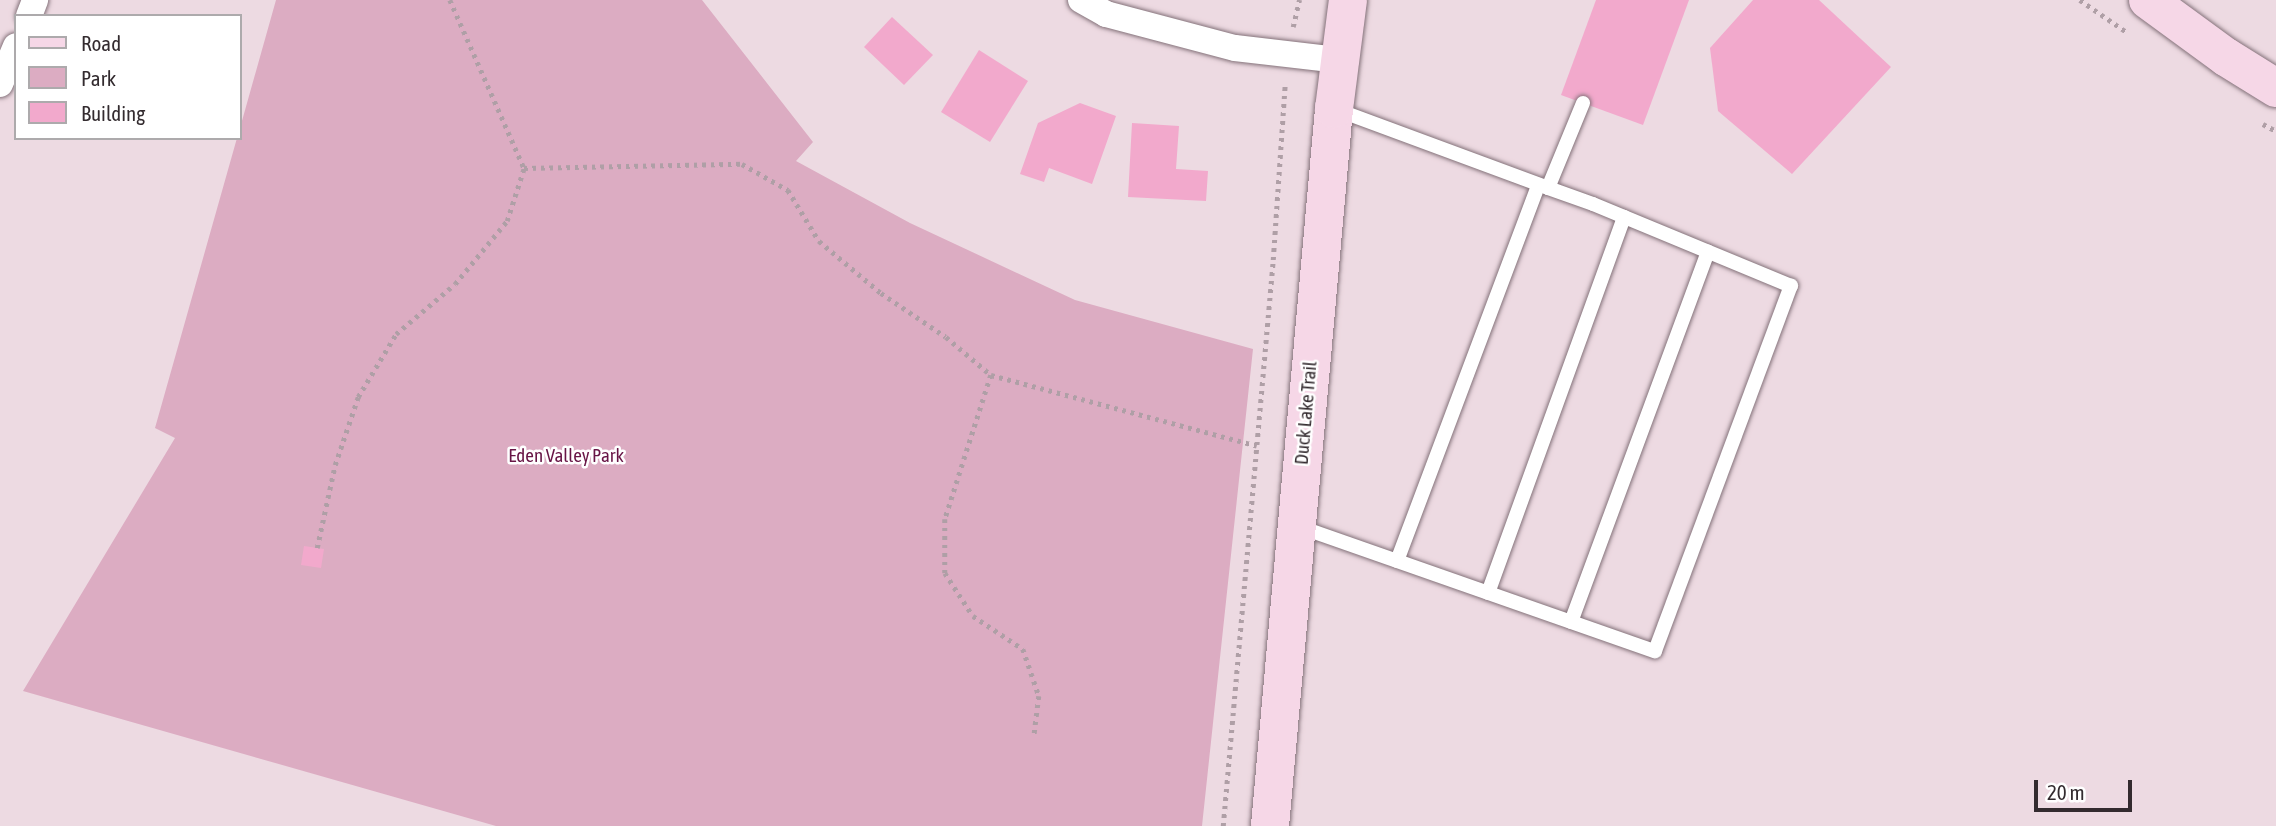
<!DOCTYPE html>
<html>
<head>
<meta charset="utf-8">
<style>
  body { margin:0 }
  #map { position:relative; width:2276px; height:826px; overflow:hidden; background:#eddae2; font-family:"Asap Condensed",sans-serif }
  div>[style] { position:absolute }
  .green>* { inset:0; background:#dcacc2 }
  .building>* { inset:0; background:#f2a9cc }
  .path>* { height:4.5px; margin-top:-2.25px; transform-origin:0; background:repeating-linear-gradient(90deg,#af9fa6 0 3.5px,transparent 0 8.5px) }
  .roads { filter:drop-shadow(0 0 2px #84727a) drop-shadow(0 0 2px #84727a) }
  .lane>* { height:14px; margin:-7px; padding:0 7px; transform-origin:7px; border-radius:7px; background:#fff }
  .street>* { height:26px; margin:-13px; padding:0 13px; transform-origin:13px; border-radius:13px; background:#fff }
  .secondary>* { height:38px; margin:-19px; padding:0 19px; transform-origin:19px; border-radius:19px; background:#f6d7e7 }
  span { translate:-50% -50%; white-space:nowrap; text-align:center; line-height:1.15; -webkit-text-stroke:5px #fff; paint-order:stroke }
  .street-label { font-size:19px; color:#332b2f }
  .park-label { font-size:19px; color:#681546 }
  .legend { position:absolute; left:14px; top:14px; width:228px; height:126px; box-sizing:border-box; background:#fff; border:2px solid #adaaac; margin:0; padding:9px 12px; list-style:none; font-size:21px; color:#332b2f }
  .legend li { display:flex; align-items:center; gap:14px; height:35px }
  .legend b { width:35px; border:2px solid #adaaac }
  .scale { position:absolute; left:2034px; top:780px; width:98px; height:32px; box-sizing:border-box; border:4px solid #332b2f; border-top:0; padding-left:9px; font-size:21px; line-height:24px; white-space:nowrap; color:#332b2f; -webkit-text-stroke:5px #fff; paint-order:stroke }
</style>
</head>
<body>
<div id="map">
  <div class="green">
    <div style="clip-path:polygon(276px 0,702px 0,813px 142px,796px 161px,910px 223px,1075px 300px,1253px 349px,1202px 826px,496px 826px,23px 691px,175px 438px,155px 428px,237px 138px,240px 138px,240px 128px)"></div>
  </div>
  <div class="building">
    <div style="clip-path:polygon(1596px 0,1689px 0,1643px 125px,1561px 95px)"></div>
    <div style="clip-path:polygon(1753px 0,1819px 0,1891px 67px,1792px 174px,1718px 111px,1710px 48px)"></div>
    <div style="clip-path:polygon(892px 17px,933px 55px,904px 85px,864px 47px)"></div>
    <div style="clip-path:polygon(979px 50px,1028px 81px,990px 142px,941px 112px)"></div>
    <div style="clip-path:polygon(1080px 103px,1116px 116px,1092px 184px,1049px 168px,1044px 182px,1020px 174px,1038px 123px)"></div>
    <div style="clip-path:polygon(1132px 123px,1179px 126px,1176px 169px,1208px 171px,1206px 201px,1128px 197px)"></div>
    <div style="clip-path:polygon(304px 546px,324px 549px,321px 568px,301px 565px)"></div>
  </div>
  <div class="path">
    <div style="left:450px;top:0;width:184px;rotate:66.2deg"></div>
    <div style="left:2080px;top:0;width:58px;rotate:34.5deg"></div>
    <div style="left:1293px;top:27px;width:28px;rotate:-77deg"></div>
    <div style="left:2263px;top:124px;width:15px;rotate:28deg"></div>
    <div style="left:991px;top:375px;width:275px;rotate:14.9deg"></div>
    <div style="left:317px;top:548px;width:85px;rotate:-77.8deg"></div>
    <div style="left:335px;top:465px;width:72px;rotate:-71.3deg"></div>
    <div style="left:358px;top:397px;width:74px;rotate:-58.9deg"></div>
    <div style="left:396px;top:334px;width:77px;rotate:-40.3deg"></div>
    <div style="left:455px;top:284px;width:82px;rotate:-50.5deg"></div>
    <div style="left:507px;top:221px;width:56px;rotate:-72.2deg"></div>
    <div style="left:524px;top:168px;width:218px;rotate:-1.1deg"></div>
    <div style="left:742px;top:164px;width:53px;rotate:29.5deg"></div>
    <div style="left:788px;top:190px;width:60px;rotate:58.7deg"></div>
    <div style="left:819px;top:241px;width:81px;rotate:40deg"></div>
    <div style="left:881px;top:293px;width:78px;rotate:34.1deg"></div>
    <div style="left:946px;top:337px;width:59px;rotate:40.2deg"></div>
    <div style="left:991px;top:375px;width:151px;rotate:107.7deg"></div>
    <div style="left:945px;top:519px;width:54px;rotate:90deg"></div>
    <div style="left:945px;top:573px;width:51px;rotate:56.9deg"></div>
    <div style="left:973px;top:616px;width:60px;rotate:33.4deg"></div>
    <div style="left:1023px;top:649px;width:50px;rotate:71.2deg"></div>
    <div style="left:1039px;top:696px;width:38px;rotate:97deg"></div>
    <div style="left:1223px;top:826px;width:568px;rotate:-84.95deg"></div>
    <div style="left:1273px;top:260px;width:176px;rotate:-86.1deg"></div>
  </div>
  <div class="roads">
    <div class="lane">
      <div style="left:1335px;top:109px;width:227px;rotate:20.3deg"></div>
      <div style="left:1548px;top:188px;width:92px;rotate:-67.6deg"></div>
      <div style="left:1300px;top:527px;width:376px;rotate:19.3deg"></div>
      <div style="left:1655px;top:651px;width:390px;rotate:-69.6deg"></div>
      <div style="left:1791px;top:286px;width:214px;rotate:-157.5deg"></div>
      <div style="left:1593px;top:204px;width:48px;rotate:-160.4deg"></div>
      <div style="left:1397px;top:561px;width:402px;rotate:-69.4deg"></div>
      <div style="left:1488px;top:593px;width:400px;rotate:-70.1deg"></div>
      <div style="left:1571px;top:622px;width:395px;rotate:-69.7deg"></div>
    </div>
    <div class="street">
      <div style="left:1081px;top:0;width:29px;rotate:29deg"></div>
      <div style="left:1106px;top:14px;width:133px;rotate:14.8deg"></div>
      <div style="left:1235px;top:48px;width:105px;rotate:6.6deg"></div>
      <div style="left:29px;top:16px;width:17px;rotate:-69deg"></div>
      <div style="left:0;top:84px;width:41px;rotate:-67.2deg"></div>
    </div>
    <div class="secondary">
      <div style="left:2148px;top:0;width:97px;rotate:36.2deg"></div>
      <div style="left:2226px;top:57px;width:59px;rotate:31.8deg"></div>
      <div style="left:1270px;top:826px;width:720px;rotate:-84.9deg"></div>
      <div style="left:1334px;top:109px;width:110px;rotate:-82.7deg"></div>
    </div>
  </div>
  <div class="street-label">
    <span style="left:1306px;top:413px;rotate:-85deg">Duck Lake Trail</span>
  </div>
  <div class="park-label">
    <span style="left:566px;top:456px">Eden Valley Park</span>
  </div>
  <ul class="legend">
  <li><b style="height:9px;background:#f6d7e7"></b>Road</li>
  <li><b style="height:19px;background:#dcacc2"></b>Park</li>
  <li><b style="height:19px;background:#f2a9cc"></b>Building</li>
  </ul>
  <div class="scale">20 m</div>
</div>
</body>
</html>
